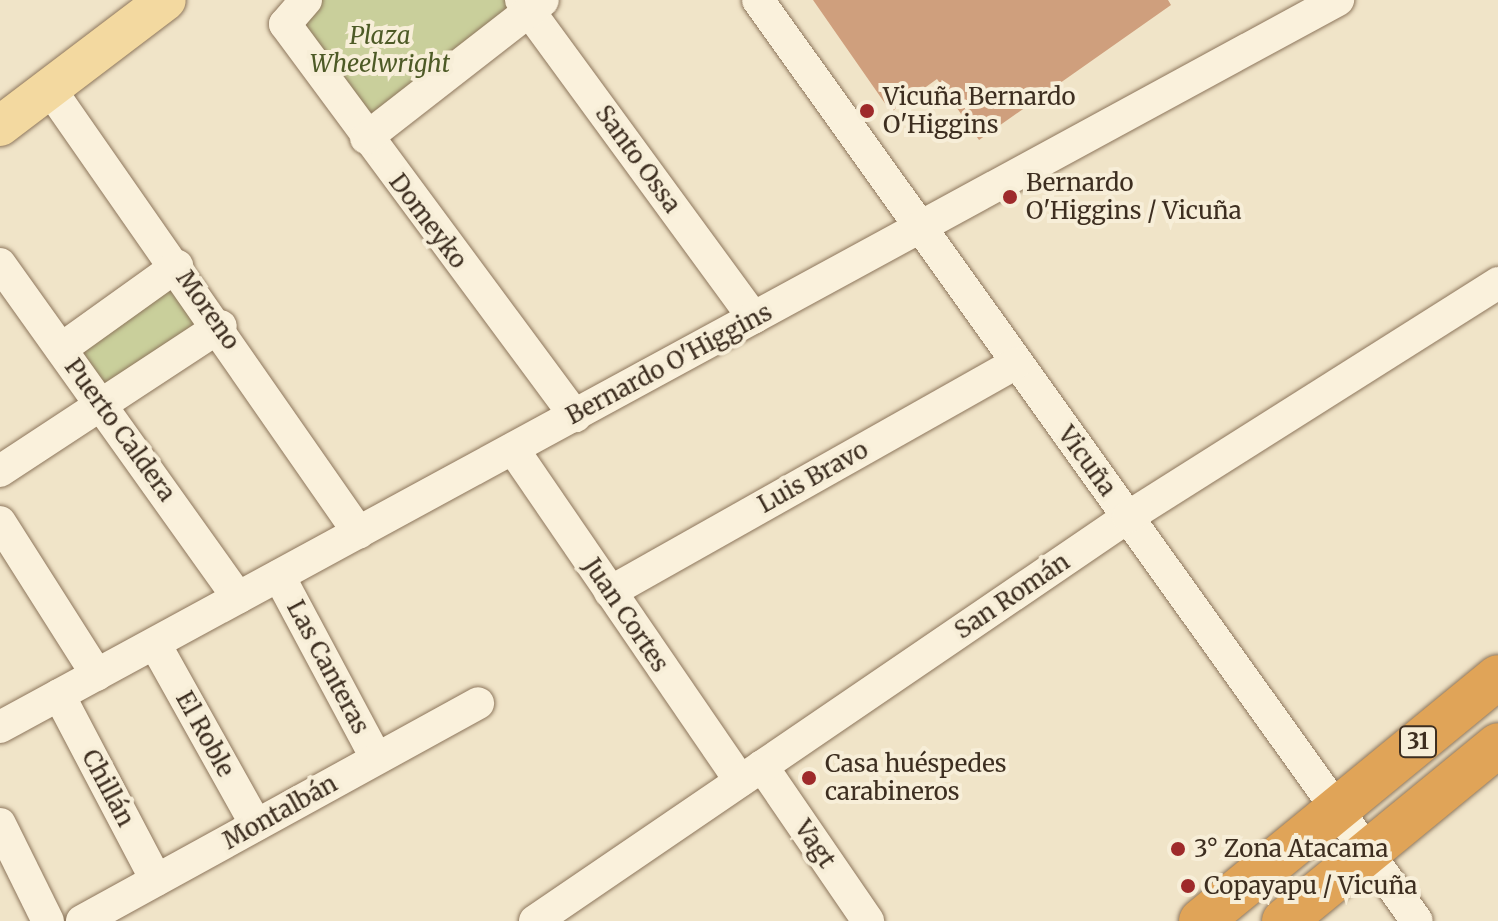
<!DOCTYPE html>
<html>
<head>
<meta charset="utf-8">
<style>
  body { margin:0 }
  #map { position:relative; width:1498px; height:921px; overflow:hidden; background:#f0e4c8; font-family:Merriweather,serif }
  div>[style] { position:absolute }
  .green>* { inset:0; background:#c9cf9b }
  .building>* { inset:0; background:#cf9f7d }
  .roads { filter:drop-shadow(0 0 2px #8d765c) drop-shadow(0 0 2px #8d765c) }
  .minor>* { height:32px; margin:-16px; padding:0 16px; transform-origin:16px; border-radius:16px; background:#faf1dc }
  .major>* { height:40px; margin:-20px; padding:0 20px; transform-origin:20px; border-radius:20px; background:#f3d9a0 }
  .highway>* { height:44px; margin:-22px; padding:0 22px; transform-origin:22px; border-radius:22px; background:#e0a458 }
  .dots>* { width:22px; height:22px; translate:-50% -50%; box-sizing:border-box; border:4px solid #f7eed8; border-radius:50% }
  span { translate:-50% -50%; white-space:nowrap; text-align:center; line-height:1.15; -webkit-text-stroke:8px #f7eed8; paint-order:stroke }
  .shield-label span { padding:2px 6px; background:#f7eed8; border:2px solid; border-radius:6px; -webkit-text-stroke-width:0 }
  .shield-label { font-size:22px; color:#3d2e20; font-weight:700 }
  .park-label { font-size:24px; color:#4d5a26; font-style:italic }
  .poi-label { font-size:24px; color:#3d2e20 }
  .left { translate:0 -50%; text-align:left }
  .street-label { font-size:24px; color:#3d2e20 }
</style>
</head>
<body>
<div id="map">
  <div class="green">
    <div style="clip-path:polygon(321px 0,513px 0,517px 5px,370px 121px,299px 24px)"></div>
    <div style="clip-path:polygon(172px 281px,202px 319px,103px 385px,71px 353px)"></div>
  </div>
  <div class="building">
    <div style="clip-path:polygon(813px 0,1168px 0,1171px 5px,979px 140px,937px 79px,891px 112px)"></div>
  </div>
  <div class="roads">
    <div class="minor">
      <div style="left:306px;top:0;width:32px;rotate:131deg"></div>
      <div style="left:285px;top:24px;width:488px;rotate:53.5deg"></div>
      <div style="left:521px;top:0;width:394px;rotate:53.8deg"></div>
      <div style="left:758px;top:0;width:1132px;rotate:54.42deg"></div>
      <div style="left:52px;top:92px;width:537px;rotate:55.16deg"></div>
      <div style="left:366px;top:138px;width:224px;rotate:-37.9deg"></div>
      <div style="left:0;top:264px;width:410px;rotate:54.5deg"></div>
      <div style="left:61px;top:349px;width:143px;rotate:-35.6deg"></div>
      <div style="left:513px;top:449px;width:402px;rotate:55.6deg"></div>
      <div style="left:0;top:471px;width:264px;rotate:-33.3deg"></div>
      <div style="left:0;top:522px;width:181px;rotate:57.6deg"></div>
      <div style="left:279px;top:576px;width:206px;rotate:61.9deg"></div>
      <div style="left:610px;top:592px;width:466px;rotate:-29.4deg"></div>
      <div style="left:155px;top:644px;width:207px;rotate:60.8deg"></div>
      <div style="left:59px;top:695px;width:209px;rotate:62.3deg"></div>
      <div style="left:0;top:727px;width:1523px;rotate:-28.52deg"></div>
      <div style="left:762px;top:766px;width:188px;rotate:55.6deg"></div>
      <div style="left:0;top:824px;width:108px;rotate:63.7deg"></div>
      <div style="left:82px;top:921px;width:452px;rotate:-28.8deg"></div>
      <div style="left:535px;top:921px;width:718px;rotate:-34.27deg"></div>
      <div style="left:1128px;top:517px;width:438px;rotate:-32.3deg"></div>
    </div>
    <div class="major">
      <div style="left:0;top:126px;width:208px;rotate:-37.2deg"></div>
    </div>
    <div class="highway">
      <div style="left:1201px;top:921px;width:384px;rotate:-39.4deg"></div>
      <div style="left:1284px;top:921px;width:277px;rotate:-39.4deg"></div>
    </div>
  </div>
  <div class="dots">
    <div style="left:867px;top:111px;background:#9e2a2b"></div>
    <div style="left:1010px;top:197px;background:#9e2a2b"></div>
    <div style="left:809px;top:778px;background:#9e2a2b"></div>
    <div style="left:1178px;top:849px;background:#9e2a2b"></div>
    <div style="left:1188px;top:886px;background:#9e2a2b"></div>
  </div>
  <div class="shield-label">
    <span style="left:1418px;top:742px">31</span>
  </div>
  <div class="park-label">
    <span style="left:380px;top:50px">Plaza<br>Wheelwright</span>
  </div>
  <div class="poi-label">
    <span class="left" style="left:883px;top:111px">Vicuña Bernardo<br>O'Higgins</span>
    <span class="left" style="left:1026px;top:197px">Bernardo<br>O'Higgins / Vicuña</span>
    <span class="left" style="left:825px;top:778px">Casa huéspedes<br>carabineros</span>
    <span class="left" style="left:1194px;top:849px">3° Zona Atacama</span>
    <span class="left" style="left:1204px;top:886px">Copayapu / Vicuña</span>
  </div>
  <div class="street-label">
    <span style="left:638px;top:159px;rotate:54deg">Santo Ossa</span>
    <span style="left:428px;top:221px;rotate:53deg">Domeyko</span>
    <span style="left:208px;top:310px;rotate:55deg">Moreno</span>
    <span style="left:669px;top:364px;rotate:-28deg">Bernardo O'Higgins</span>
    <span style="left:120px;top:430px;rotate:54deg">Puerto Caldera</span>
    <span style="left:1087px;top:461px;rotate:54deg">Vicuña</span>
    <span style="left:813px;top:477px;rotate:-29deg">Luis Bravo</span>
    <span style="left:1012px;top:596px;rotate:-34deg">San Román</span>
    <span style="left:626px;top:615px;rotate:56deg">Juan Cortes</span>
    <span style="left:328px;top:667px;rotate:62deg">Las Canteras</span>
    <span style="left:205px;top:734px;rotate:61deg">El Roble</span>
    <span style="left:108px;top:788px;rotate:62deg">Chillán</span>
    <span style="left:280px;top:812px;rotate:-29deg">Montalbán</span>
    <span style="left:815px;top:844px;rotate:56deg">Vagt</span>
  </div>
</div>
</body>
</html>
